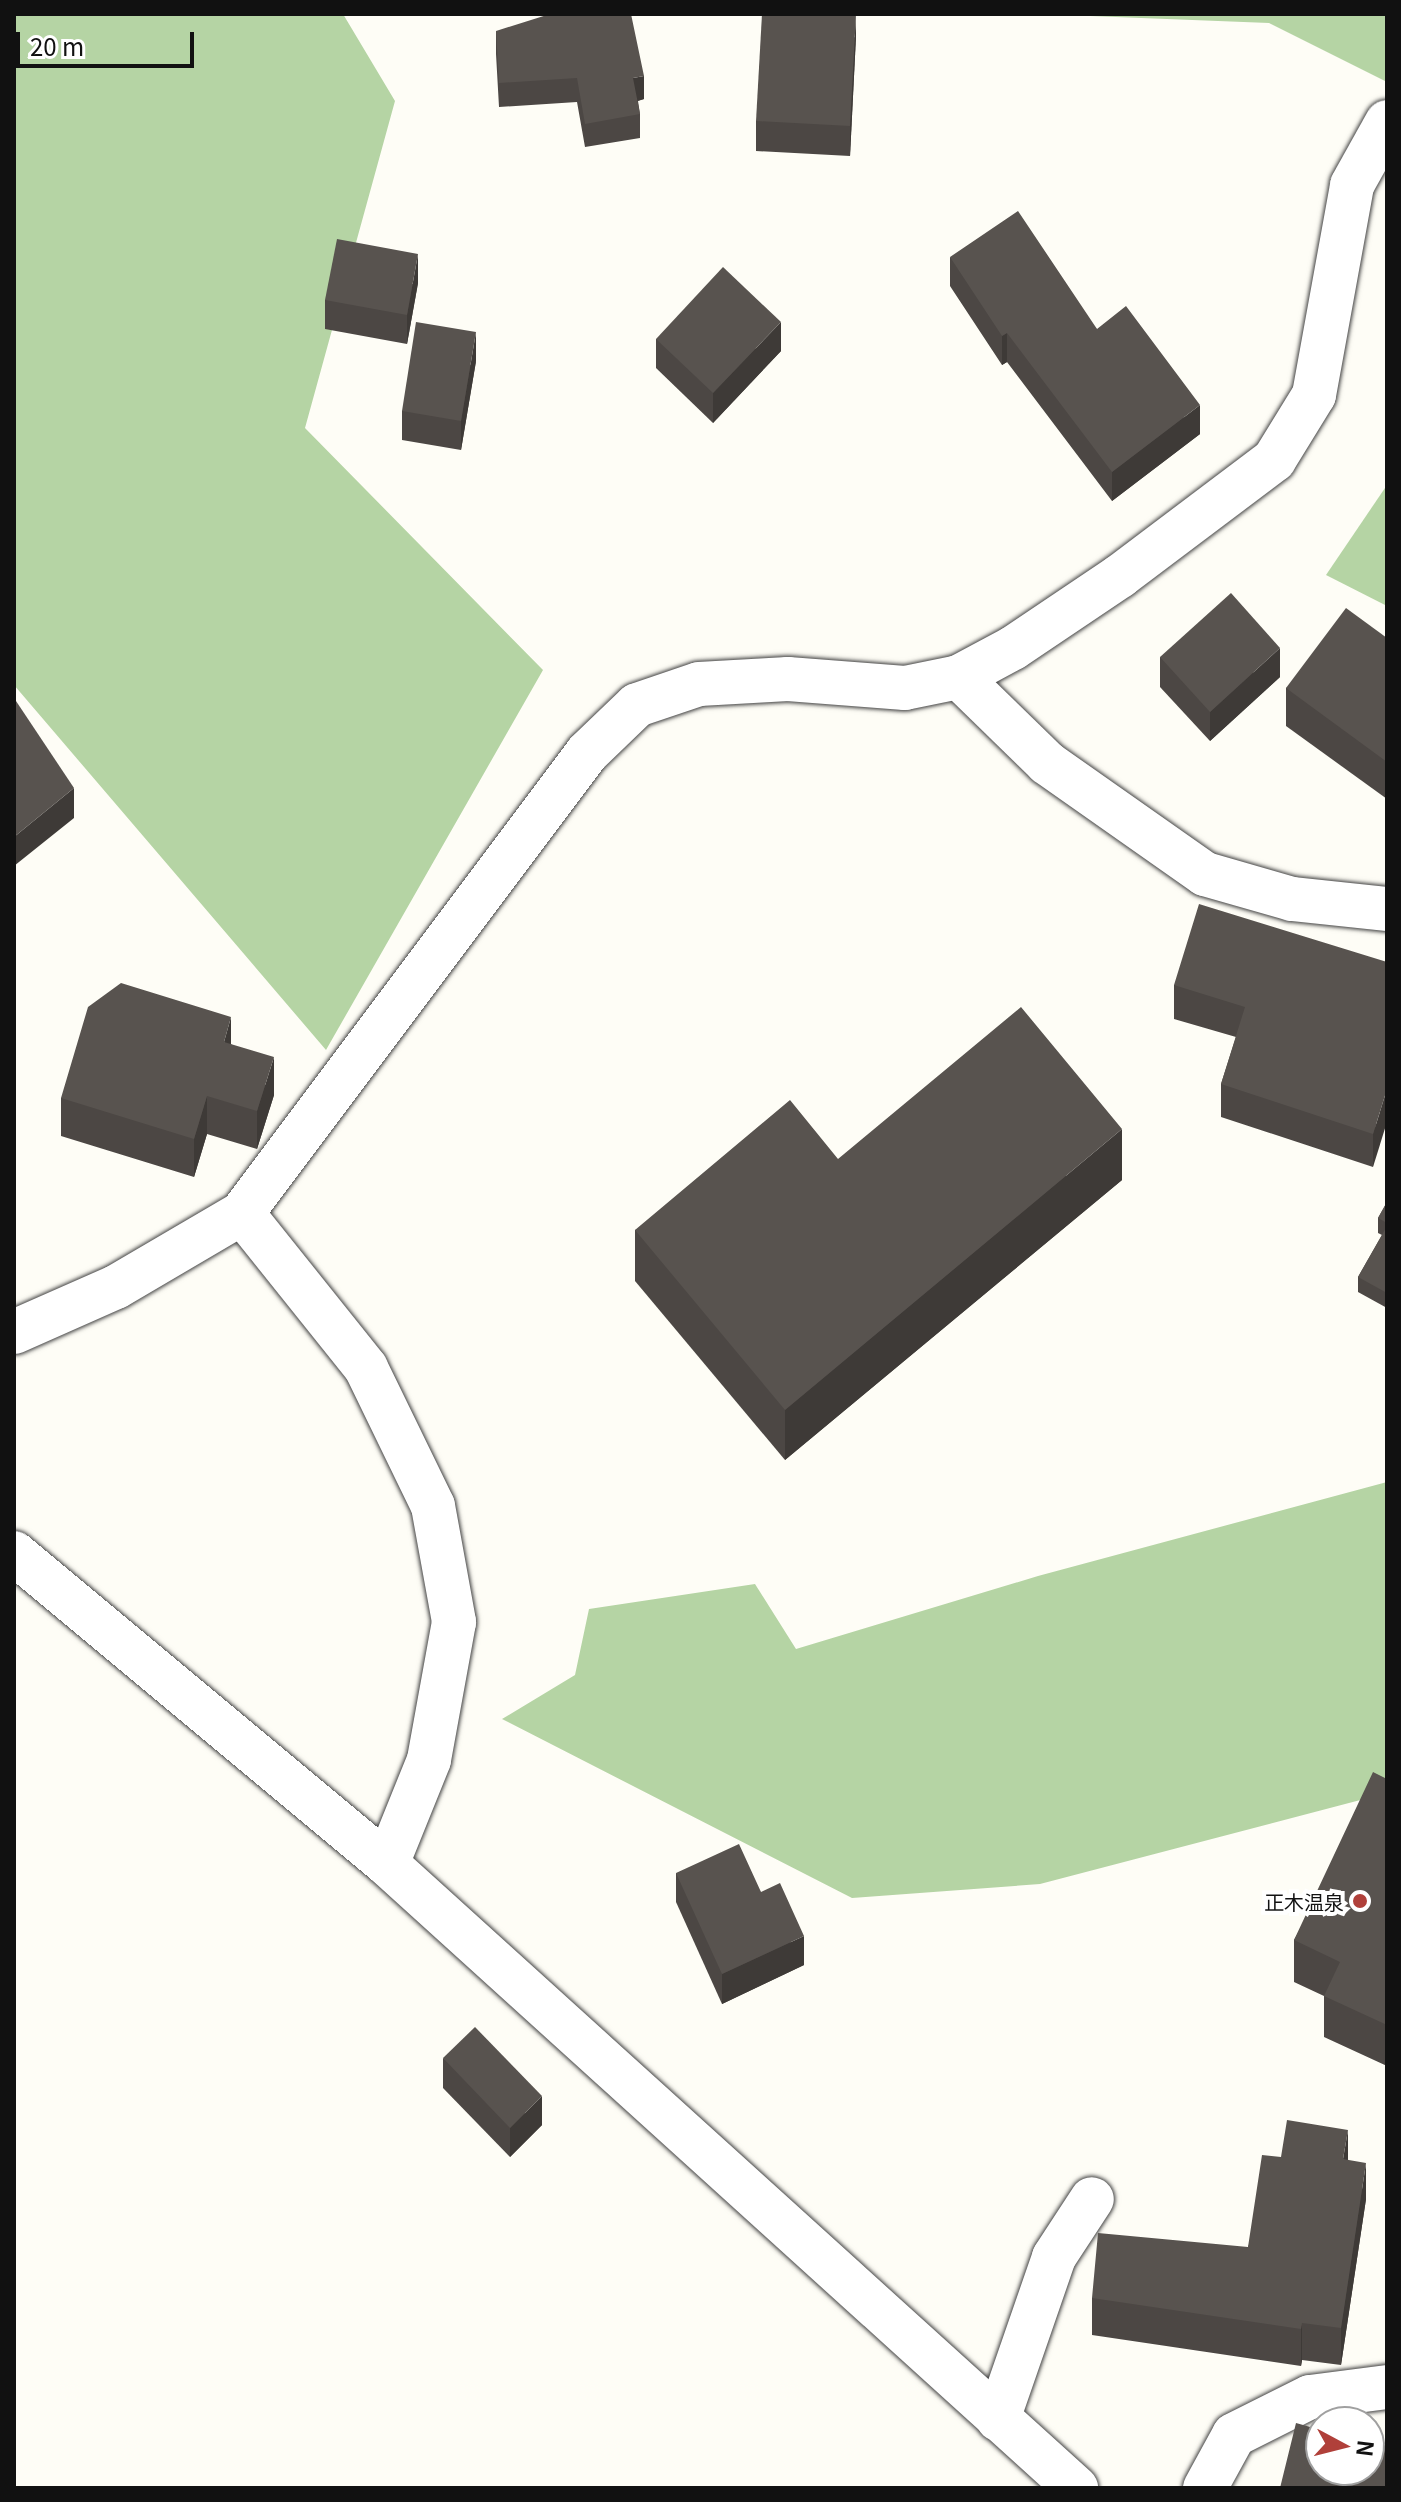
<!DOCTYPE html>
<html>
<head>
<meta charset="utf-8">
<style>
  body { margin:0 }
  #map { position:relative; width:1401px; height:2502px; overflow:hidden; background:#fefdf6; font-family:Georgia,"Noto Sans JP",serif }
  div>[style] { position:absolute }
  .forest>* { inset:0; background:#b5d4a4 }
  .roads { filter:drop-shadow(0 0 2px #444) drop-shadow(0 0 2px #444) }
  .street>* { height:44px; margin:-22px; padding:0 22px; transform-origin:22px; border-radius:22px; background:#fff }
  .wall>* { inset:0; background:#4c4744 }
  .shaded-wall>* { inset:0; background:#3e3a37 }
  .building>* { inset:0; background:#58534f }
  .dots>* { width:22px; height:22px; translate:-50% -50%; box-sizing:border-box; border:4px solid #fff; border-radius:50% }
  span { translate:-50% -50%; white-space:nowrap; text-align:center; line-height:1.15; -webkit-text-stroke:8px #fff; paint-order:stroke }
  .poi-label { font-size:20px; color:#111 }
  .right { translate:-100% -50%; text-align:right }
  .frame { position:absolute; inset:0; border:16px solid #111; pointer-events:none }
  .north { position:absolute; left:1305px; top:2406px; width:80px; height:80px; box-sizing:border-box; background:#fff; border:2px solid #a0a0a0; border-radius:50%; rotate:97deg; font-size:22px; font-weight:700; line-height:32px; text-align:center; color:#111 }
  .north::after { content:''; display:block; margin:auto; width:28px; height:36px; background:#b0403a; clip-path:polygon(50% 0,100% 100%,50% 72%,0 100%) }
  .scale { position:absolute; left:16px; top:32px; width:178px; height:36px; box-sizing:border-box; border:4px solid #111; border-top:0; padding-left:10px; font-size:24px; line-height:28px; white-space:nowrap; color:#111; -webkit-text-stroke:6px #fff; paint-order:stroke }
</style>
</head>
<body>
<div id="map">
  <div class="forest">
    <div style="clip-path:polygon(14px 14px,343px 14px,395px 101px,305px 428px,543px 670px,326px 1050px,14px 685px)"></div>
    <div style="clip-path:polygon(1039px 14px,1387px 14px,1387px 82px,1269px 23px)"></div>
    <div style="clip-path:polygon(1387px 485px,1387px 606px,1326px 575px)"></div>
    <div style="clip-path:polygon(1387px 1482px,1387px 1793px,1040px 1884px,852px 1898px,502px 1719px,575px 1675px,589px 1609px,755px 1584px,796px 1649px,1038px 1576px)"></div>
  </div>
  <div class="roads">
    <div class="street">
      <div style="left:959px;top:677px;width:123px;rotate:44.3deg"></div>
      <div style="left:1047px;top:763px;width:193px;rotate:35.1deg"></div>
      <div style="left:1205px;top:874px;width:91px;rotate:16deg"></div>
      <div style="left:1292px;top:899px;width:96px;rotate:6deg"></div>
      <div style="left:242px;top:1213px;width:198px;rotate:51.3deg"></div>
      <div style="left:366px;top:1368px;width:153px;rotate:64.1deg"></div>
      <div style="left:433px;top:1506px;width:118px;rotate:79.7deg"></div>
      <div style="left:454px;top:1622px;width:140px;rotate:100.3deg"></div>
      <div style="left:429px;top:1760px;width:112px;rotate:112deg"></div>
      <div style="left:14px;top:1332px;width:111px;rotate:-23.8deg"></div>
      <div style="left:116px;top:1287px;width:146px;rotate:-30.4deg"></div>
      <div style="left:242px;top:1213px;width:575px;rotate:-53.13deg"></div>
      <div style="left:587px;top:753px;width:69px;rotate:-43.8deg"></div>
      <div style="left:637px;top:705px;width:65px;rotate:-18.7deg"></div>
      <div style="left:699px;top:684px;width:89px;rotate:-3.2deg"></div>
      <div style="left:788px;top:679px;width:117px;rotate:4.4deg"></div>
      <div style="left:905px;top:688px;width:55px;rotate:-11.5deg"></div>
      <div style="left:959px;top:677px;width:61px;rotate:-28.2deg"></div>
      <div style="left:1013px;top:648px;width:129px;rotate:-33.9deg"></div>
      <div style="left:1120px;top:576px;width:193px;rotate:-37deg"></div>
      <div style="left:1274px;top:460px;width:76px;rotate:-58.4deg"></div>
      <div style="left:1314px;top:395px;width:213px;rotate:-79.7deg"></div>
      <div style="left:1352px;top:185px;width:72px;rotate:-60.9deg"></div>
      <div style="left:14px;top:1553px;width:486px;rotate:39.8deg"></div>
      <div style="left:387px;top:1864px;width:930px;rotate:42.17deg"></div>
      <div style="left:998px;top:2419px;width:171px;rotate:-70.9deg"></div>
      <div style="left:1054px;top:2257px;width:69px;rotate:-56.8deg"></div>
      <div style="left:1205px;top:2488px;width:60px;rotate:-61.3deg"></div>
      <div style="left:1234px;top:2435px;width:85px;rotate:-26.6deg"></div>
      <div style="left:1310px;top:2397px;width:78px;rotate:-7.4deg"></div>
    </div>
  </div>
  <div class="wall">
    <div style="clip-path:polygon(496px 31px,644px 99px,638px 101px,640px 114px,640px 138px,585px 147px,577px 102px,499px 107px,496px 54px)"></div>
    <div style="clip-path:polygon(856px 36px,850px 156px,756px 151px,756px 121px)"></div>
    <div style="clip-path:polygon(950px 257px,1097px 329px,1200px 434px,1112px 501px,1007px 362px,1002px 365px,950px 286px)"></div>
    <div style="clip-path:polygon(418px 283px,407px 344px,325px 329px,325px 300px)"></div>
    <div style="clip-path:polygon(656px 339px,781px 351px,713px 423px,656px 368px)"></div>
    <div style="clip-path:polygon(476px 361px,461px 450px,402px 440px,402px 411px)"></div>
    <div style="clip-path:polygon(1387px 638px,1387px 799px,1286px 726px,1286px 688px)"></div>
    <div style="clip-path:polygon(1160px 657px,1280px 677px,1210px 741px,1160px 687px)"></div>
    <div style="clip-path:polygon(1387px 962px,1373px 1167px,1221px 1117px,1221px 1084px,1236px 1037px,1174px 1019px,1174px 985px)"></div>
    <div style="clip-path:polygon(231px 1044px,274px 1095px,257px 1149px,207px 1134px,194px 1177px,61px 1136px,61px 1098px)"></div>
    <div style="clip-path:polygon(838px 1159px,1122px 1180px,785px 1460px,635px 1281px,635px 1230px)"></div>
    <div style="clip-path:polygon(1387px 1202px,1387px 1308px,1358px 1292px,1358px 1277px,1382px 1235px,1378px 1233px,1378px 1218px)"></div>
    <div style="clip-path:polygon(1387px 1779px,1387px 2066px,1324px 2037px,1324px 1996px,1294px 1982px,1294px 1940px)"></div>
    <div style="clip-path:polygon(676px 1873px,761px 1892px,804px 1965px,722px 2004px,676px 1902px)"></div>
    <div style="clip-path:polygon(443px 2058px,542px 2125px,510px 2157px,443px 2088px)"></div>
    <div style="clip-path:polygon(1281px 2157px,1348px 2160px,1366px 2199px,1341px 2365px,1302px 2360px,1301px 2366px,1092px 2335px,1092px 2298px,1248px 2247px)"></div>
  </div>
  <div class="shaded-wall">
    <div style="clip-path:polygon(856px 14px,856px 36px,850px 156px,850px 126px)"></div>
    <div style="clip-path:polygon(644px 76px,644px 99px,633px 102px,633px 78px)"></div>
    <div style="clip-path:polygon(418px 254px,418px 283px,407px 344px,407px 315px)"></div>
    <div style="clip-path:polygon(781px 322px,781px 351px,713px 423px,713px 393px)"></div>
    <div style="clip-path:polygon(476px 332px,476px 361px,461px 450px,461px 421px)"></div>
    <div style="clip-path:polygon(1007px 333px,1007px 362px,1002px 365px,1002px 336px)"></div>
    <div style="clip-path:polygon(1200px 405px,1200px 434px,1112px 501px,1112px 472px)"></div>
    <div style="clip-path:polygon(1280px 648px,1280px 677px,1210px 741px,1210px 712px)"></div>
    <div style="clip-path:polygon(74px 788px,74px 818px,14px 866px,14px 837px)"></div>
    <div style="clip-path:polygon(231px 1017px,231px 1055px,224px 1042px)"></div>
    <div style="clip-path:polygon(274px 1057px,274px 1095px,257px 1149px,257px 1111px)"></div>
    <div style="clip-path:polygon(1387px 1089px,1387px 1122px,1373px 1167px,1373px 1134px)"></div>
    <div style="clip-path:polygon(207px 1096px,207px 1134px,194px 1177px,194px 1139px)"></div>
    <div style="clip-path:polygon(1122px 1129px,1122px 1180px,785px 1460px,785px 1410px)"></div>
    <div style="clip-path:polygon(804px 1936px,804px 1965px,722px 2004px,722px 1974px)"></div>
    <div style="clip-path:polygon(542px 2096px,542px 2125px,510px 2157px,510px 2128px)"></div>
    <div style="clip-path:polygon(1348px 2130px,1348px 2167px,1343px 2159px)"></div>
    <div style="clip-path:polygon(1366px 2163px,1366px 2199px,1341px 2365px,1341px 2328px)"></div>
    <div style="clip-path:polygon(1302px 2323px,1302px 2360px,1301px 2366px,1301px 2329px)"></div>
  </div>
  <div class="building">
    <div style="clip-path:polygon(550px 14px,631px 14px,644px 76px,633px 78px,640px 114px,585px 124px,577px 78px,499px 83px,496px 31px)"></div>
    <div style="clip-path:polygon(762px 14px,856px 14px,850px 126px,756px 121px)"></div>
    <div style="clip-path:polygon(1018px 211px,1097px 329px,1126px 306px,1200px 405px,1112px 472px,1007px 333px,1002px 336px,950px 257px)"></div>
    <div style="clip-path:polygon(337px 239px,418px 254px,407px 315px,325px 300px)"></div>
    <div style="clip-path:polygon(723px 267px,781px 322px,713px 393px,656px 339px)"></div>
    <div style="clip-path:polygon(416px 322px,476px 332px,461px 421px,402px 411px)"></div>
    <div style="clip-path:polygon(1231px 593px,1280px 648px,1210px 712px,1160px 657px)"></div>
    <div style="clip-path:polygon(1346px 608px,1387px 638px,1387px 762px,1286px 688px)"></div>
    <div style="clip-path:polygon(14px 698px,74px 788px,14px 837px)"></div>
    <div style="clip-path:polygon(1199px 904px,1387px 962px,1387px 1089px,1373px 1134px,1221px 1084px,1245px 1007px,1174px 985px)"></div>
    <div style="clip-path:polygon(121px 983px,231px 1017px,224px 1042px,274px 1057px,257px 1111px,207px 1096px,194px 1139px,61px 1098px,88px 1007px)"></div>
    <div style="clip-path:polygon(1021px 1007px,1122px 1129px,785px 1410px,635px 1230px,790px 1100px,838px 1159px)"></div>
    <div style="clip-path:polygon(1387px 1202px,1387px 1223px,1378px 1218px)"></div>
    <div style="clip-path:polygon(1387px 1226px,1387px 1293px,1358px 1277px)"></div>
    <div style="clip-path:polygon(1373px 1772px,1387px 1779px,1387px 2025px,1324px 1996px,1340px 1962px,1294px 1940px)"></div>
    <div style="clip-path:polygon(739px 1844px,761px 1892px,780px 1883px,804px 1936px,722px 1974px,676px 1873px)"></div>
    <div style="clip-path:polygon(475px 2027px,542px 2096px,510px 2128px,443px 2058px)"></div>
    <div style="clip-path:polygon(1287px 2120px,1348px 2130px,1343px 2159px,1366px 2163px,1341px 2328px,1302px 2323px,1301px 2329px,1092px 2298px,1098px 2233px,1248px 2247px,1262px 2155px,1281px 2157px)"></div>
    <div style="clip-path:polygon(1296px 2423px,1321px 2430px,1321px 2470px,1369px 2470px,1369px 2441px,1387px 2446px,1387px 2488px,1280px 2488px)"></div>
  </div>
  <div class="dots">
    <div style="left:1360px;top:1901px;background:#b0403a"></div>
  </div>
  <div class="poi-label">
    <span class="right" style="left:1344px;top:1901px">正木温泉</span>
  </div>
  <div class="frame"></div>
  <div class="north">N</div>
  <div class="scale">20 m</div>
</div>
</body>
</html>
